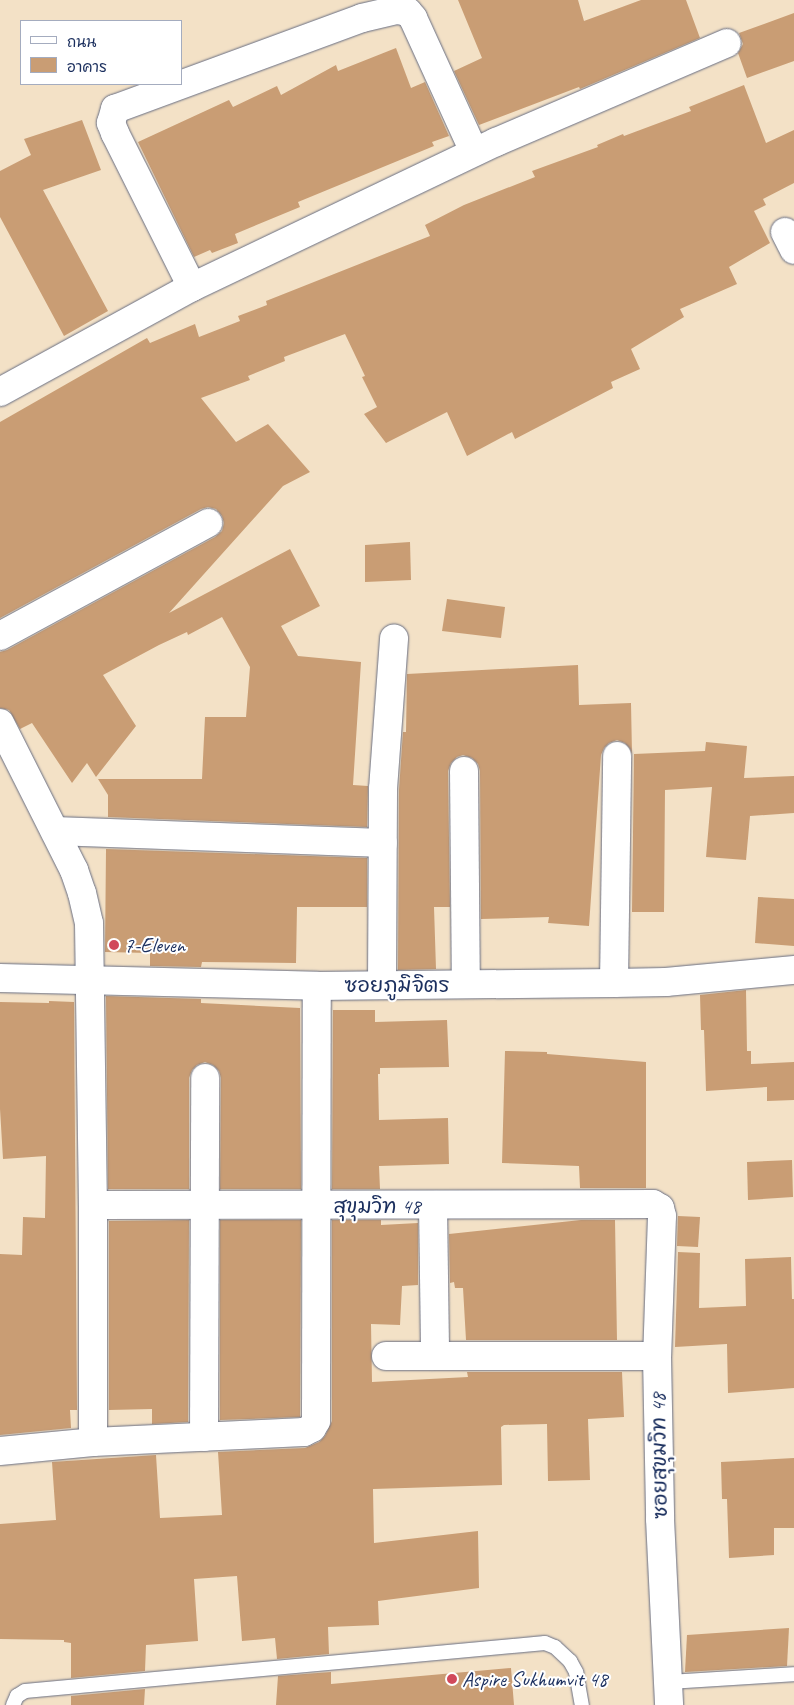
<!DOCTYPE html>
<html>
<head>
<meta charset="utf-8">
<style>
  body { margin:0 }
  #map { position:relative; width:794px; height:1705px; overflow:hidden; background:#f3e1c6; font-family:Caveat,"Playpen Sans Thai",sans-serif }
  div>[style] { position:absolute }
  .building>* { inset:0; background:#c99d74 }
  .roads { filter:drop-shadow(0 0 1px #676d82) drop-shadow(0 0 1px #676d82) }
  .lane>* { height:14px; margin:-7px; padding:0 7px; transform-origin:7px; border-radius:7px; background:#fff }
  .street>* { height:28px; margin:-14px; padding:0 14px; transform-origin:14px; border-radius:14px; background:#fff }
  .dots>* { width:14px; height:14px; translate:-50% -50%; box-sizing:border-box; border:2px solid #fff; border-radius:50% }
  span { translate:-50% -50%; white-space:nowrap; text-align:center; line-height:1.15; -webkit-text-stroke:4px #fff; paint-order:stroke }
  .poi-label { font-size:21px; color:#1b2f5e }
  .left { translate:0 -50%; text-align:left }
  .street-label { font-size:21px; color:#1b2f5e }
  .legend { position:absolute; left:20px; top:20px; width:162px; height:65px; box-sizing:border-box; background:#fff; border:1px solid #a4acbf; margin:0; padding:6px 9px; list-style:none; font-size:15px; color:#1b2f5e }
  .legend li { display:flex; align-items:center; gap:10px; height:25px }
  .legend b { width:25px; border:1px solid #a4acbf }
</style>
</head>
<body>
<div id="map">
  <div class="building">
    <div style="clip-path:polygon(458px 0,578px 0,584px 21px,641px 0,686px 0,700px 38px,580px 89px,579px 87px,479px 125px,454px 71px,482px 58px)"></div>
    <div style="clip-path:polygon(794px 13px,794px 61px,747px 78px,738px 53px,743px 44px,739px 33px)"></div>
    <div style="clip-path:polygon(396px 48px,411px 88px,425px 82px,449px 136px,432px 142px,434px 146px,298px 202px,300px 207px,235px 234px,238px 243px,212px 253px,210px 250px,194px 257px,138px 142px,229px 100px,233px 107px,277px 86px,281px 95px,336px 65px,338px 71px)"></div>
    <div style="clip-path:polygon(744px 85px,766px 143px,794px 130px,794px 183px,763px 199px,766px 205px,754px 211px,770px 243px,729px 267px,737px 284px,680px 309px,684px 317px,631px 349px,640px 369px,611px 382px,613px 388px,515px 439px,512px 432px,467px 456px,447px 412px,386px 443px,364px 414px,377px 407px,362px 377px,365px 376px,345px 334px,284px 357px,285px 361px,248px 376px,250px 380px,201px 398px,236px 442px,268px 424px,310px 472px,283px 486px,169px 613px,290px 549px,320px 606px,281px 626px,298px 656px,361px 662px,353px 785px,368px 786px,367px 827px,108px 817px,108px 795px,98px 779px,202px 779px,205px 717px,246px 717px,250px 667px,222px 617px,188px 635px,187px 632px,159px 645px,103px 675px,136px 726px,96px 777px,87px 763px,72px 783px,32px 723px,20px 729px,9px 710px,0 708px,0 652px,7px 650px,215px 537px,222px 531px,224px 523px,222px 516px,216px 509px,208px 507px,201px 509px,0 618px,0 422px,147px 338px,150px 343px,195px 324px,199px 337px,240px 321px,238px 316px,267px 305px,266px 301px,430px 236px,425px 225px,464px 205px,535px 177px,532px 171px,598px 147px,597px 145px,623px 134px,624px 136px,691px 111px,689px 107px)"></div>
    <div style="clip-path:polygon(82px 120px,101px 170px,43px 190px,108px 311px,64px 336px,0 217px,0 171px,31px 155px,24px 139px)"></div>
    <div style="clip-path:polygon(410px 542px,411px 580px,365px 582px,365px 545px)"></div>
    <div style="clip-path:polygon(447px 599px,505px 607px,501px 638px,442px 631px)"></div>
    <div style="clip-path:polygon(578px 665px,579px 705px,631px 703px,632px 754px,625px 743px,617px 740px,609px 743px,604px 748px,601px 755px,589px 926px,548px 923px,549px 917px,481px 919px,480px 771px,478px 764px,472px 758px,463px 755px,457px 757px,451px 763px,448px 771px,450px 907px,434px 907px,436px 969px,398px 970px,399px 790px,403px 732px,406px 732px,407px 674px)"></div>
    <div style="clip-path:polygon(706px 742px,747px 746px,744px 778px,794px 776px,794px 813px,750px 816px,746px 860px,706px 857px,712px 787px,665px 790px,664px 912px,632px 912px,634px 754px,705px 751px)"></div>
    <div style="clip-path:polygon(106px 849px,367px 858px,367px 907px,297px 907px,296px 963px,202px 962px,201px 967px,150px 966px,150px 953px,105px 952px)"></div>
    <div style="clip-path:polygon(758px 897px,794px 899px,794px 946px,755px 943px)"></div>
    <div style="clip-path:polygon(746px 990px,747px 1051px,751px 1051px,751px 1064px,794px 1062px,794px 1100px,767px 1101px,767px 1087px,706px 1091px,704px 1030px,701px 1030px,700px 995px)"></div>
    <div style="clip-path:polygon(106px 996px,201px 999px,201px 1003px,300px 1008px,301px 1189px,220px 1189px,221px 1078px,219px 1071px,213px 1065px,205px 1062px,197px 1065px,192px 1070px,189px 1078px,189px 1189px,108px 1189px)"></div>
    <div style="clip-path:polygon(49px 1001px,74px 1002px,77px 1410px,70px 1410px,71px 1428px,0 1435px,0 1254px,22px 1255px,23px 1217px,45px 1218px,46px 1156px,3px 1159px,0 1109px,0 1002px,49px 1003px)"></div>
    <div style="clip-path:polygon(333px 1010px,375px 1010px,375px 1022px,447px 1020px,449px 1067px,380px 1068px,380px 1074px,378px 1074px,379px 1120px,448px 1118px,449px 1164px,379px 1166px,380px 1189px,332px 1189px)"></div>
    <div style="clip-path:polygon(505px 1051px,547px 1052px,547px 1054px,646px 1062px,646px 1188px,580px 1188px,579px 1166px,502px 1163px)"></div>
    <div style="clip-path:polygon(792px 1160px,793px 1197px,748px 1200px,747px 1162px)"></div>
    <div style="clip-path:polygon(678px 1216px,700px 1217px,698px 1247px,677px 1246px)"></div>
    <div style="clip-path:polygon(189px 1220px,188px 1422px,152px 1424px,152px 1409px,109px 1410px,109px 1221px)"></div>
    <div style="clip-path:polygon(220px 1220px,301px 1220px,300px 1417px,220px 1420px)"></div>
    <div style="clip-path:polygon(332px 1220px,381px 1220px,381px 1225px,418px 1223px,418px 1285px,402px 1286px,400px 1325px,371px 1324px,372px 1382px,468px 1377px,467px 1372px,622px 1372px,624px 1417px,588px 1419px,590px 1480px,548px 1481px,547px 1424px,504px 1425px,501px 1427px,502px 1485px,373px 1489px,374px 1543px,478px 1531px,479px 1588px,378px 1601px,379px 1625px,328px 1627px,329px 1654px,277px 1659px,275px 1638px,242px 1641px,237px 1576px,194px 1579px,198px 1641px,146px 1645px,145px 1671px,71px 1678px,71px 1643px,64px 1642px,64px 1640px,0 1639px,0 1524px,56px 1520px,52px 1462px,156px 1455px,160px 1518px,222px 1515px,218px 1452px,305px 1448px,319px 1442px,325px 1436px,332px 1421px)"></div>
    <div style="clip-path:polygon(581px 1220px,615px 1220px,617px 1340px,466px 1340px,463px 1288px,455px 1288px,454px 1282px,450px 1283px,449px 1234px)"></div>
    <div style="clip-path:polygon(678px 1252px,700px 1253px,699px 1308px,746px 1306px,745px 1259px,791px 1257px,792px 1299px,794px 1299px,794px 1388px,728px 1393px,727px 1344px,675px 1347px)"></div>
    <div style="clip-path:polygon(794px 1458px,794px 1528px,774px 1528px,774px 1555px,729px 1558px,727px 1499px,722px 1499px,721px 1462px)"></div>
    <div style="clip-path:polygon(789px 1628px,787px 1666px,685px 1672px,687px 1635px)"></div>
    <div style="clip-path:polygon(511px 1668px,514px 1705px,276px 1705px,278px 1676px,331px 1672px,331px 1684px)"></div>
    <div style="clip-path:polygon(145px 1689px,144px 1705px,71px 1705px,71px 1696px)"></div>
  </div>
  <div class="roads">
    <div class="lane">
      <div style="left:668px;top:1682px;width:126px;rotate:-3.6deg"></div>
      <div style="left:13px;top:1705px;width:10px;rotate:-66deg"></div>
      <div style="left:17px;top:1696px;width:9px;rotate:-32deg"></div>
      <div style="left:25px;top:1691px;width:522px;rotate:-5.27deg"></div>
      <div style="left:545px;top:1643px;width:11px;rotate:22deg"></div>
      <div style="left:555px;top:1647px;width:21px;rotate:43deg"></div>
      <div style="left:570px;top:1661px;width:13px;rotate:61deg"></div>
      <div style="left:576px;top:1672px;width:34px;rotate:80deg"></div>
    </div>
    <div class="street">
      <div style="left:785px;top:232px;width:20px;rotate:63deg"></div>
      <div style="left:192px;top:287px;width:172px;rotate:-116.6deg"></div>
      <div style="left:115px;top:133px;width:11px;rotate:-112deg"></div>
      <div style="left:111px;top:123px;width:15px;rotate:-74deg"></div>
      <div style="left:115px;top:109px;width:263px;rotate:-20.2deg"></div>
      <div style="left:362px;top:18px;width:37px;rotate:-13deg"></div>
      <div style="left:398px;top:10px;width:10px;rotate:11deg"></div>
      <div style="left:408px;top:12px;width:8px;rotate:50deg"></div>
      <div style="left:413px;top:18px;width:147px;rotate:65.5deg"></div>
      <div style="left:0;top:392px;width:219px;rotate:-28.7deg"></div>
      <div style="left:192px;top:287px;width:337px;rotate:-25.5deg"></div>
      <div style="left:496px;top:142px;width:251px;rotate:-23.2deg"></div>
      <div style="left:0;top:636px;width:237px;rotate:-28.5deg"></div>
      <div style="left:0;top:723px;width:165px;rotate:63.3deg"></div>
      <div style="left:74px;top:870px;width:24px;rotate:71deg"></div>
      <div style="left:82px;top:893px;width:31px;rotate:77deg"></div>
      <div style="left:89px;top:923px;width:282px;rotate:89.2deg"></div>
      <div style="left:93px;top:1205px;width:237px;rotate:90deg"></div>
      <div style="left:464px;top:771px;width:213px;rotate:89.5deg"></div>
      <div style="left:55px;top:831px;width:328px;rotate:2.1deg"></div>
      <div style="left:0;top:978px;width:317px;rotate:1.4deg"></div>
      <div style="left:317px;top:986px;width:297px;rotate:-0.6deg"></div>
      <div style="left:614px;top:983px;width:52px;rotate:-1.1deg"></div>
      <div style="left:666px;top:982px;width:129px;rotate:-5.4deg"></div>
      <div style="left:614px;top:983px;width:227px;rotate:-89.2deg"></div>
      <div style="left:382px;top:985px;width:196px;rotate:-89.7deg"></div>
      <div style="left:383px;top:789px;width:151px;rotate:-85.8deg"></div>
      <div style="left:93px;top:1205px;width:560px;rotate:-0.1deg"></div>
      <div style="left:653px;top:1204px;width:8px;rotate:30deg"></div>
      <div style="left:660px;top:1208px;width:8px;rotate:76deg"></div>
      <div style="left:662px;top:1216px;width:140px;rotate:92deg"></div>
      <div style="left:657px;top:1356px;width:163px;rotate:88.9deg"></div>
      <div style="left:660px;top:1519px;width:186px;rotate:87.2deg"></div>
      <div style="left:433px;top:1205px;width:151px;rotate:89.2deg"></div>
      <div style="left:386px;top:1356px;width:271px"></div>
      <div style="left:204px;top:1437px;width:359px;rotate:-89.8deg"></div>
      <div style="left:0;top:1451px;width:93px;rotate:-5.5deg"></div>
      <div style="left:93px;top:1442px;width:211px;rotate:-2.7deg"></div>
      <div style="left:304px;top:1432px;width:9px;rotate:-27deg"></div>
      <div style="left:312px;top:1428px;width:8px;rotate:-60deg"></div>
      <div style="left:316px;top:1421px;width:435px;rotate:-89.9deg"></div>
    </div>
  </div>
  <div class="dots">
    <div style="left:114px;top:945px;background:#d1495b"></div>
    <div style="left:452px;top:1679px;background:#d1495b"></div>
  </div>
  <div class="poi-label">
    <span class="left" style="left:124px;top:945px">7-Eleven</span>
    <span class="left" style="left:462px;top:1679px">Aspire Sukhumvit 48</span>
  </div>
  <div class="street-label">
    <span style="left:397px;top:985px">ซอยภูมิจิตร</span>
    <span style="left:377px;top:1206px">สุขุมวิท 48</span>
    <span style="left:659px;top:1456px;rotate:-91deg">ซอยสุขุมวิท 48</span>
  </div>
  <ul class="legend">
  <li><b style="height:6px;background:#fff"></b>ถนน</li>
  <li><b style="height:14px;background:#c99d74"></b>อาคาร</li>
  </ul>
</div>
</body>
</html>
